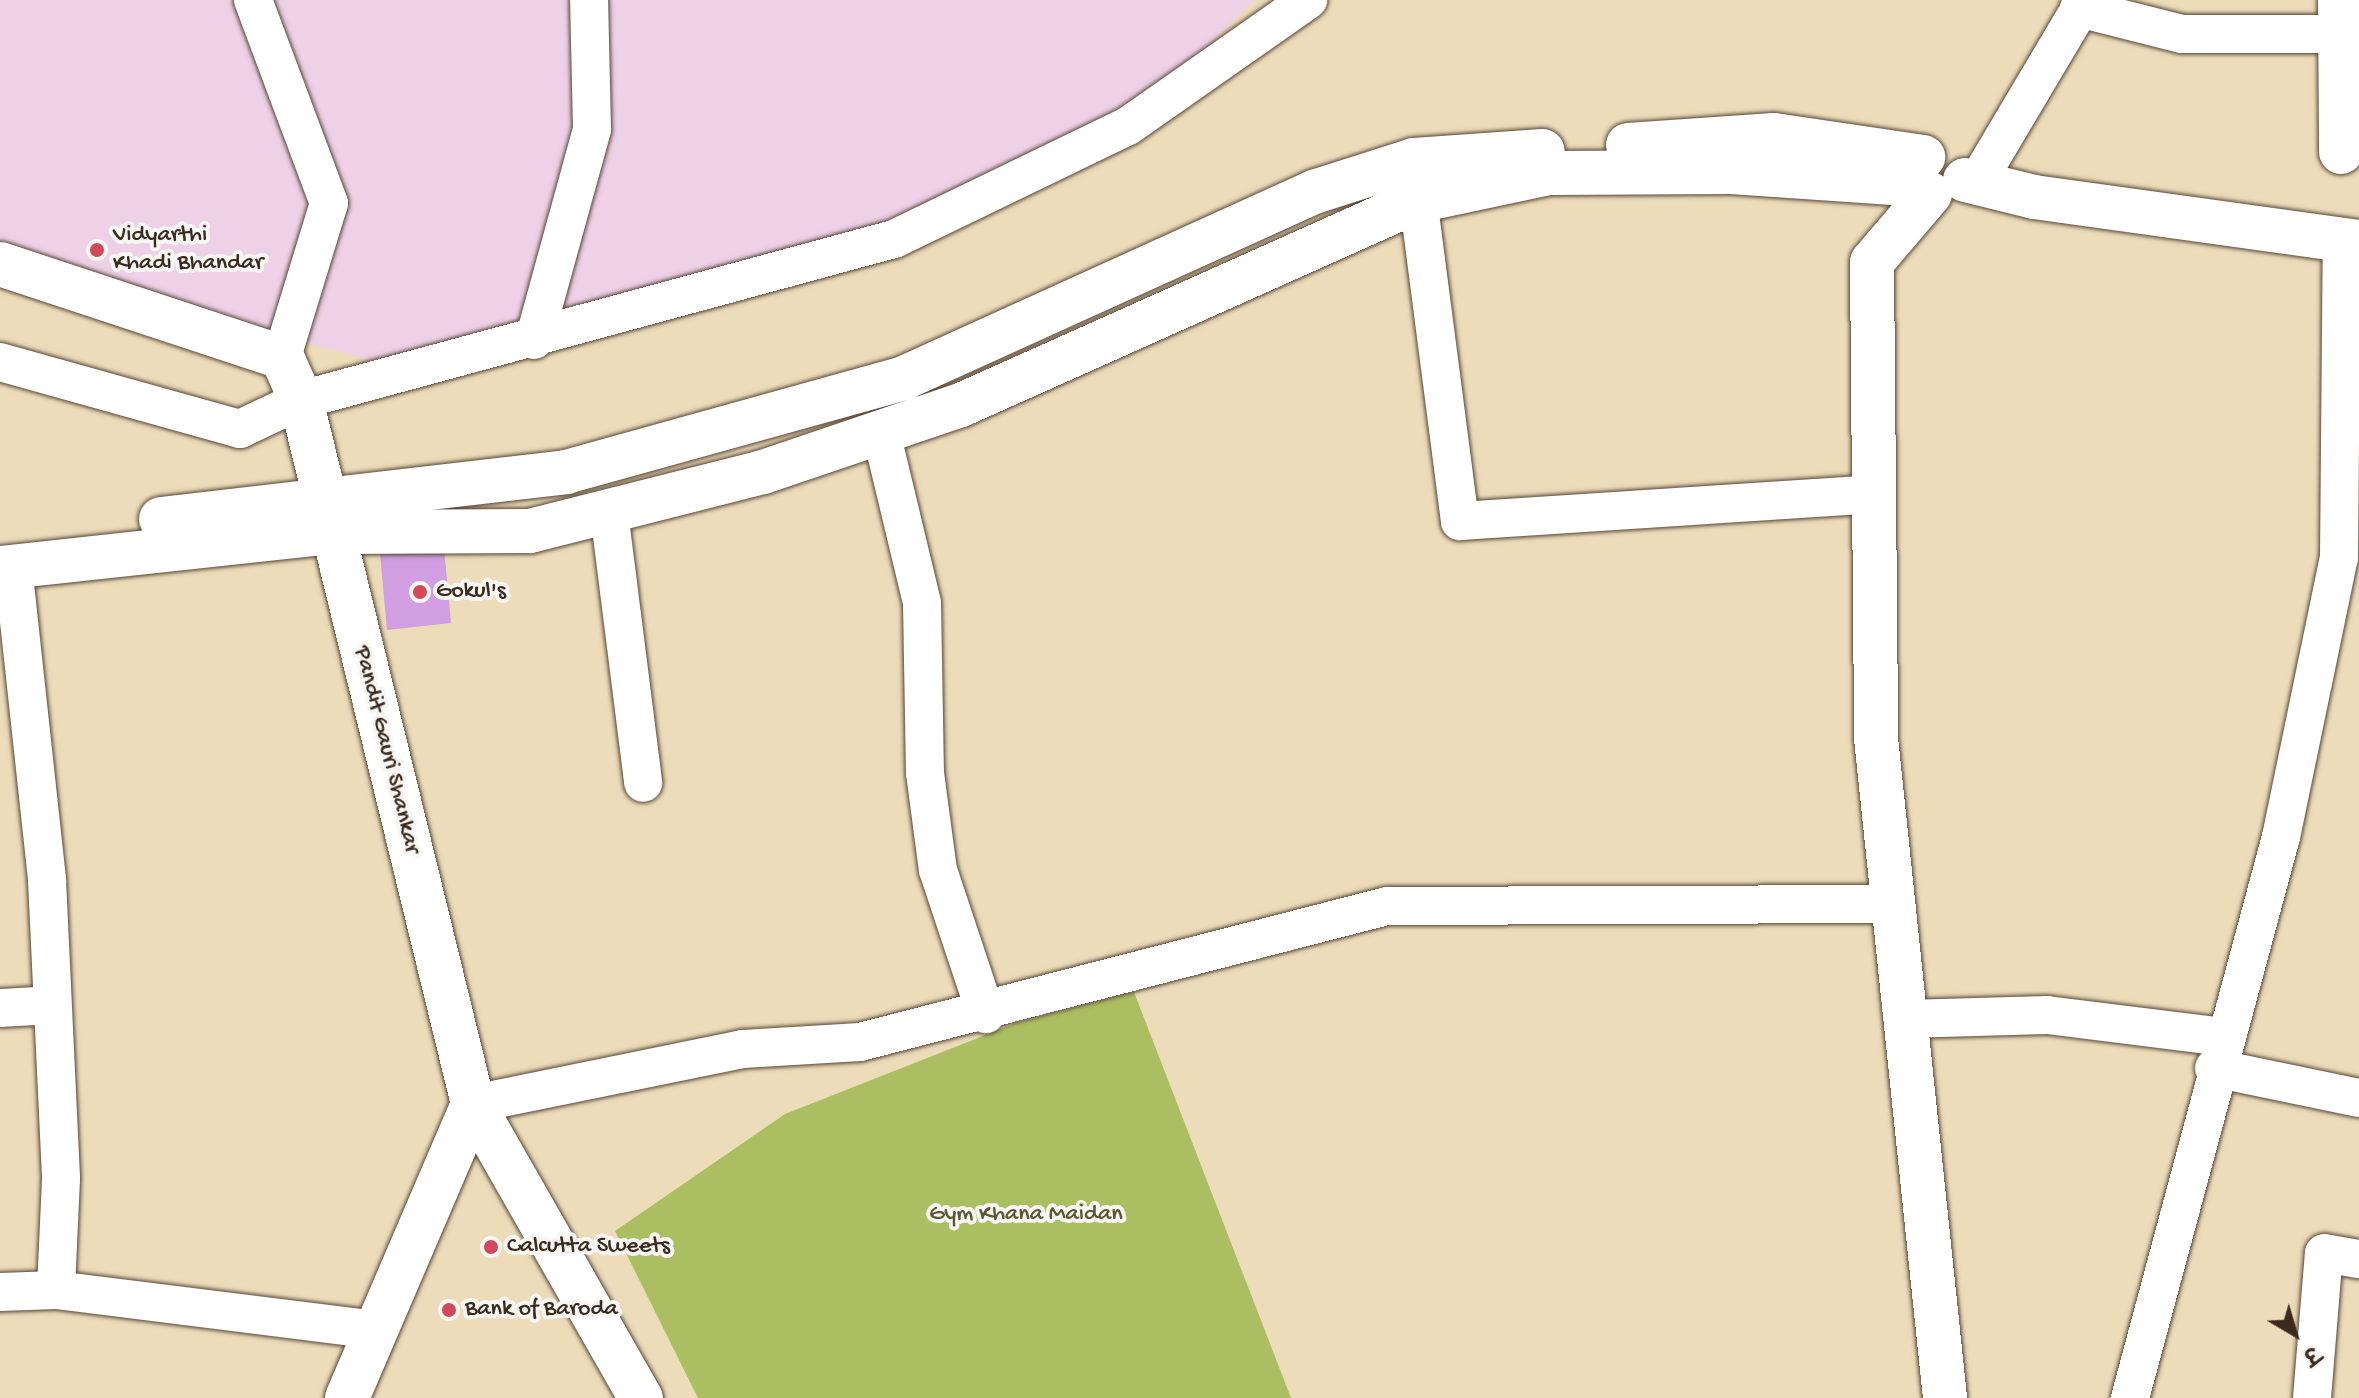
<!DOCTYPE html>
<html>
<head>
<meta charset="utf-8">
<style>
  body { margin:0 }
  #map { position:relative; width:2359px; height:1398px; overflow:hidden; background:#eddcba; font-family:"Gochi Hand","Playpen Sans Deva",sans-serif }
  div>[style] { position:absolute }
  .built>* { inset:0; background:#eed0e7 }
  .green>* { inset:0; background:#abbe62 }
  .building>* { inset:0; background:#d09ee1 }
  .roads { filter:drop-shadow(0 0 2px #564535) drop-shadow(0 0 2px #564535) }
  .street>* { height:38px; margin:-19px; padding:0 19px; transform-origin:19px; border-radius:19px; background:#fff }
  .secondary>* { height:44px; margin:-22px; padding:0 22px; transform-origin:22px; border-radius:22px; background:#fff }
  .dots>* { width:22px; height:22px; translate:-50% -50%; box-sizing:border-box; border:4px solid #f6f6f2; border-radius:50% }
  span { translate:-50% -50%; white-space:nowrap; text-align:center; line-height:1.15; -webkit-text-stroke:8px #f6f6f2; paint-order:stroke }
  .poi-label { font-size:24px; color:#3b2a1e }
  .left { translate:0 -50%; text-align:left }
  .street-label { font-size:24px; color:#3b2a1e }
  .park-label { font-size:24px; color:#5d5632 }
  .north { position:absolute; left:2255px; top:1294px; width:80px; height:80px; -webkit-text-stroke:6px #f6f6f2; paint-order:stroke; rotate:142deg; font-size:22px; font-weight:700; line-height:32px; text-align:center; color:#3b2a1e }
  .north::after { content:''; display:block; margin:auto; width:28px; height:36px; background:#3b2a1e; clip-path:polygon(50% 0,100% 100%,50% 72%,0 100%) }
</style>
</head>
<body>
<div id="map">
  <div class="built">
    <div style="clip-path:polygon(0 0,1254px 0,1128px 126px,894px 239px,411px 371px,0 259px)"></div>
  </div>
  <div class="green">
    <div style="clip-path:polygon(1134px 992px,1291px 1398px,698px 1398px,615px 1231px,785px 1114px,1016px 1023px)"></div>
  </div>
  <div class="building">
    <div style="clip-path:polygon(444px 548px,451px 623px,387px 630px,380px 554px)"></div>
  </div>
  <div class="roads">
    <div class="street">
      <div style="left:253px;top:0;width:217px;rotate:69.5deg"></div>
      <div style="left:329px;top:203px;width:161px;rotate:107deg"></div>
      <div style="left:2079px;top:8px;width:106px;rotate:14.2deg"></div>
      <div style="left:2182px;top:34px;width:139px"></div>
      <div style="left:2321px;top:34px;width:20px;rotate:-20deg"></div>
      <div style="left:1415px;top:175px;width:349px;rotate:82.6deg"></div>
      <div style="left:1460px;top:521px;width:414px;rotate:-3.7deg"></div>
      <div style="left:1977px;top:182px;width:212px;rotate:-59.3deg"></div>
      <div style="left:534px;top:340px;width:219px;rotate:-74.6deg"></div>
      <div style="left:592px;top:129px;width:129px;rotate:-91.3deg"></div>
      <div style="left:0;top:362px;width:249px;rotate:15.6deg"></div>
      <div style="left:240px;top:429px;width:68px;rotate:-25.4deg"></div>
      <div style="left:301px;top:400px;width:614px;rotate:-15.19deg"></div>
      <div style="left:894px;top:239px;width:260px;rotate:-25.8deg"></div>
      <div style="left:1128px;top:126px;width:220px;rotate:-35deg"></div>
      <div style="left:881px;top:432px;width:176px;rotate:76.5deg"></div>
      <div style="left:922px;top:603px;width:170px;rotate:89deg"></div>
      <div style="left:925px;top:773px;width:98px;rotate:82.4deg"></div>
      <div style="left:938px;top:870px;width:152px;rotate:71.6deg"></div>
      <div style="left:609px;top:512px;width:273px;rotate:82.8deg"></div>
      <div style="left:13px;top:566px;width:316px;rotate:83.8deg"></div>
      <div style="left:47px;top:880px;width:299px;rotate:87.3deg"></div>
      <div style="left:61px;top:1179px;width:111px;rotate:92.6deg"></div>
      <div style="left:0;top:1008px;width:52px;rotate:-3.3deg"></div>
      <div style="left:1905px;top:1019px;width:142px;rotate:-1.6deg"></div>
      <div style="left:2047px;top:1015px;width:177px;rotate:7.1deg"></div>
      <div style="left:2214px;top:1068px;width:148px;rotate:11.7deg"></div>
      <div style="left:473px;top:1104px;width:276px;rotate:-11.5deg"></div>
      <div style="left:743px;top:1049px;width:117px;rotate:-3.4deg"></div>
      <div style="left:860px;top:1042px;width:544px;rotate:-14.47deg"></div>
      <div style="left:1387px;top:906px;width:506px;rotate:-0.23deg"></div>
      <div style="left:0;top:1292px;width:56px;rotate:-2deg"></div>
      <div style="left:56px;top:1290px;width:322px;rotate:7.1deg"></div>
      <div style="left:2130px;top:1398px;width:581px;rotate:-74.94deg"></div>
      <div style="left:2281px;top:837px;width:285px;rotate:-78.3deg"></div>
      <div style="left:2339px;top:558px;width:319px;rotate:-89.5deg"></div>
      <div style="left:2312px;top:1398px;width:145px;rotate:-85.3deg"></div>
      <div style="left:2324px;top:1253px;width:36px;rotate:10deg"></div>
    </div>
    <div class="secondary">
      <div style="left:2340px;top:0;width:152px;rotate:89.6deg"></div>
      <div style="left:1628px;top:145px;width:146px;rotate:-3.9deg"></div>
      <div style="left:1774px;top:135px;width:151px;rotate:8.4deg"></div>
      <div style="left:1965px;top:180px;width:71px;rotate:13.8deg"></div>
      <div style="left:2034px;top:197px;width:328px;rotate:7.9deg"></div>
      <div style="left:1930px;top:194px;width:89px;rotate:130.5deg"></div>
      <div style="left:1872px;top:262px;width:476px;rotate:89.5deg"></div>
      <div style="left:1876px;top:738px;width:664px;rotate:84.03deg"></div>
      <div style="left:0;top:264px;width:297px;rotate:18.3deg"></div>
      <div style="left:282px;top:357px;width:47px;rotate:66.2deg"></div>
      <div style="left:301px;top:400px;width:725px;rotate:76.27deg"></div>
      <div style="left:473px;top:1104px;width:339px;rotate:60.3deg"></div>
      <div style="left:161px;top:519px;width:408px;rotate:-6.6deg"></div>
      <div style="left:566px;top:472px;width:351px;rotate:-15.5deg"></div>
      <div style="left:904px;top:378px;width:453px;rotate:-24.4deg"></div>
      <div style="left:1317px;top:191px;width:102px;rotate:-17.7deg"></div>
      <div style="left:1414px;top:160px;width:129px;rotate:-4deg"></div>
      <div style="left:0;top:568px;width:335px;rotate:-6.2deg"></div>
      <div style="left:333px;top:532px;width:197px;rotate:-0.3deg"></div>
      <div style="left:530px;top:531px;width:240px;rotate:-14.2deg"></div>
      <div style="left:763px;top:472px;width:209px;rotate:-18.7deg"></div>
      <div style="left:961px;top:405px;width:500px;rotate:-24.1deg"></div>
      <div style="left:1417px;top:201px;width:135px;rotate:-12deg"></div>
      <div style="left:1549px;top:173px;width:182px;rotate:-0.3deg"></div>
      <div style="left:1731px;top:172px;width:189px;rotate:3.9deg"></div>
      <div style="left:347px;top:1398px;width:320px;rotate:-66.8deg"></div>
    </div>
  </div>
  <div class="dots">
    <div style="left:97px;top:250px;background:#d1495b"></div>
    <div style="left:420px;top:592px;background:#d1495b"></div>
    <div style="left:491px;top:1247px;background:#d1495b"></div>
    <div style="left:449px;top:1310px;background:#d1495b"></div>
  </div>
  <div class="poi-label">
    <span class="left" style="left:113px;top:250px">Vidyarthi<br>Khadi Bhandar</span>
    <span class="left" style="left:436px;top:592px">Gokul's</span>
    <span class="left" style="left:507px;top:1247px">Calcutta Sweets</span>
    <span class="left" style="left:465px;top:1310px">Bank of Baroda</span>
  </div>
  <div class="street-label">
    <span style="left:386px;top:750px;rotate:76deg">Pandit Gauri Shankar</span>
  </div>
  <div class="park-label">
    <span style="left:1026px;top:1215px">Gym Khana Maidan</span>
  </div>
  <div class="north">उ</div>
</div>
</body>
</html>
